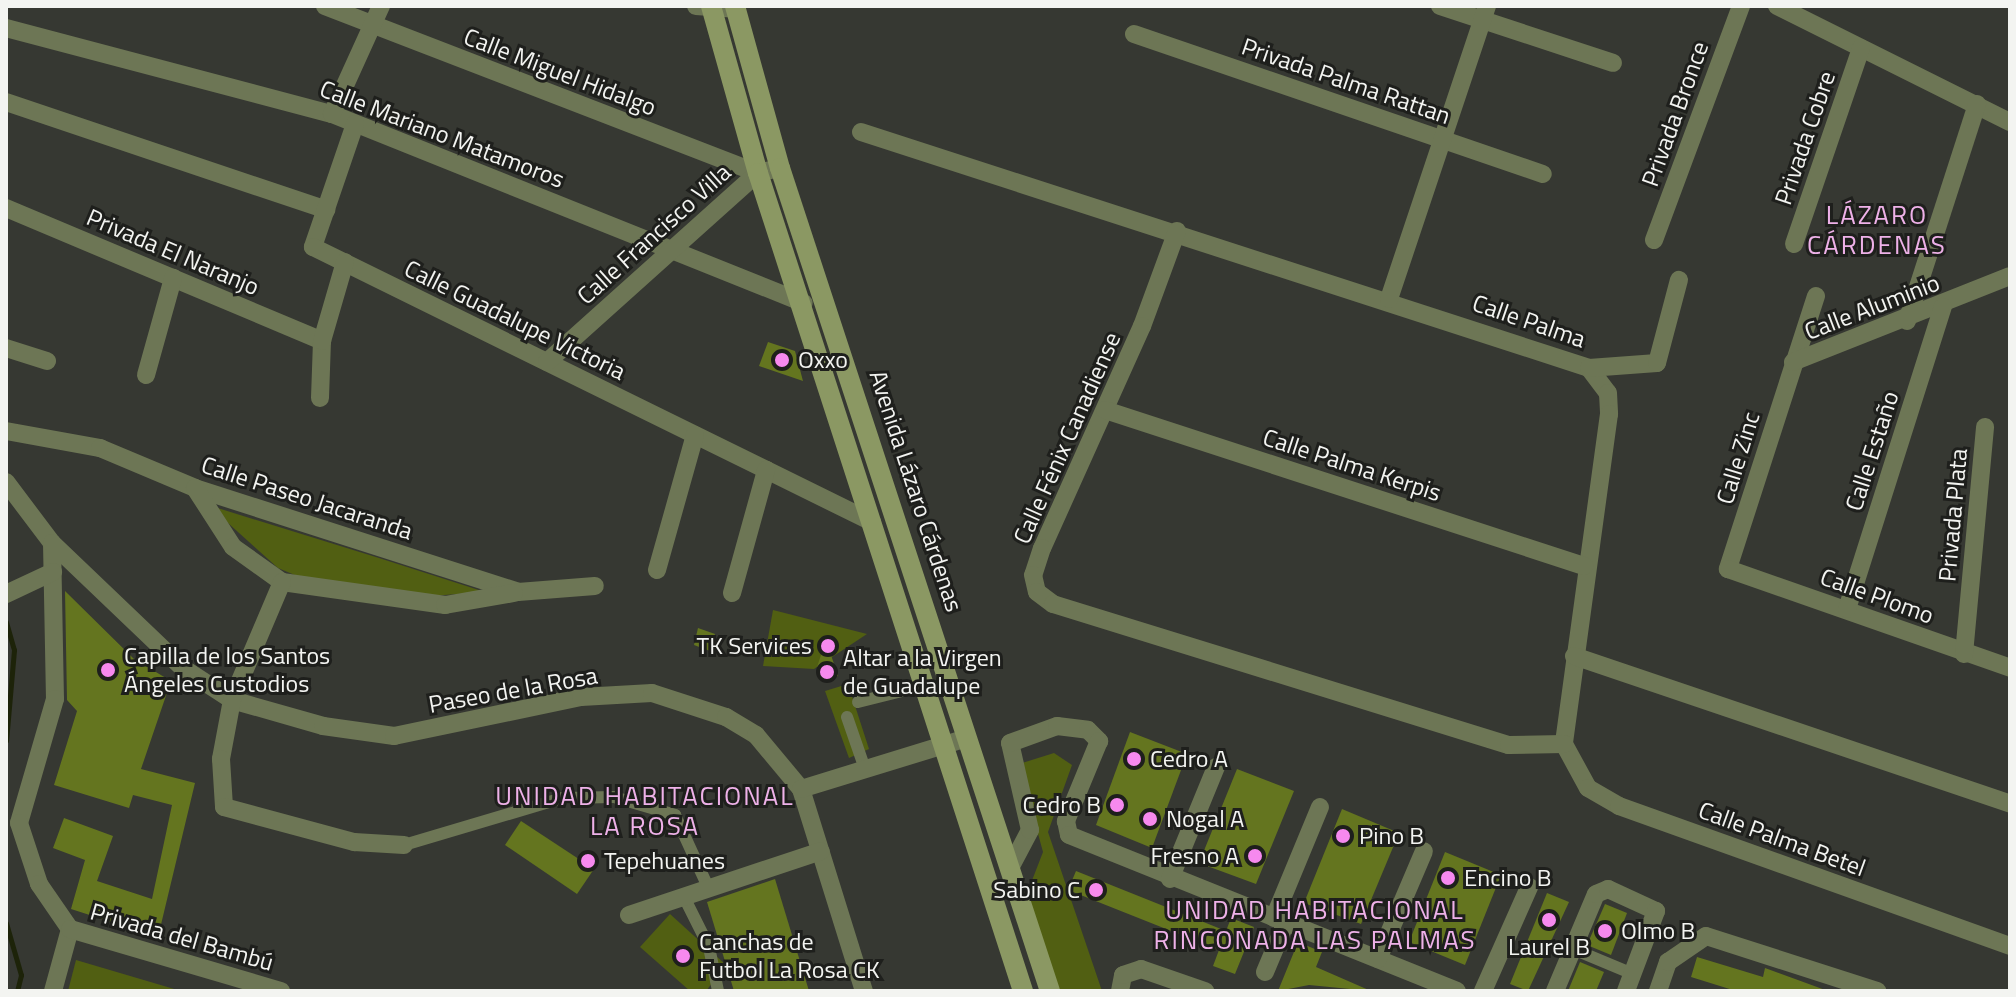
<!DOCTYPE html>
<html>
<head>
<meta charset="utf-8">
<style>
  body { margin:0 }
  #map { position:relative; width:2016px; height:997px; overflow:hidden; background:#363832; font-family:"Titillium Web",sans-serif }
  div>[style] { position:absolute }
  .green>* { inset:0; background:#515f12 }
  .stream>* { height:5px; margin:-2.5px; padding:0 2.5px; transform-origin:2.5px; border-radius:2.5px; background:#1d2309 }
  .building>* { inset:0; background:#64751f }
  .pedestrian>* { height:12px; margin:-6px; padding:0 6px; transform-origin:6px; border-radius:6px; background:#6d7655 }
  .minor>* { height:18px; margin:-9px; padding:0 9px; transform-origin:9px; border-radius:9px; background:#6d7655 }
  .secondary>* { height:20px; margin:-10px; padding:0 10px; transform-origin:10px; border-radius:10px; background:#8b9863 }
  .dots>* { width:22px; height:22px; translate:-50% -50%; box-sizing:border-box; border:4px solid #1e1f1c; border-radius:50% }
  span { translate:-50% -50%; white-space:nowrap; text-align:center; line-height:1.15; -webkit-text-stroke:6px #1e1f1c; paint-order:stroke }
  .street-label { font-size:24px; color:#f3f4f1 }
  .poi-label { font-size:24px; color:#f3f4f1 }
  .left { translate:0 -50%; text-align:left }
  .right { translate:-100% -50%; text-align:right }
  .neighbourhood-label { font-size:26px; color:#eeb1e8; letter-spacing:2px }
  .frame { position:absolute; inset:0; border:8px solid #f3f4f1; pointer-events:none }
</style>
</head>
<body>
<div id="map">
  <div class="green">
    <div style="clip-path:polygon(208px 505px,379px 558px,485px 592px,417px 597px,321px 586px,278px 568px)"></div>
    <div style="clip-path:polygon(773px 610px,867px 634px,814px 669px,763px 666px)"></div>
    <div style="clip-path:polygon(848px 684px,869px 749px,849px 758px,825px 691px)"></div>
    <div style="clip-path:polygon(1054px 753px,1072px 765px,1048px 832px,1102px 991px,1057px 991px,1026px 896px,1043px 852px,1019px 764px)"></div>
    <div style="clip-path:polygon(670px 914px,726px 965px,706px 991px,690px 991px,640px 947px)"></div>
    <div style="clip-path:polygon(76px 960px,181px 991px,68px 991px)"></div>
  </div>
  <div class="stream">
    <div style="left:6px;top:622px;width:29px;rotate:74deg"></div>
    <div style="left:14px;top:650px;width:91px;rotate:95deg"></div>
    <div style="left:6px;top:923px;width:54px;rotate:73.9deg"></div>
    <div style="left:21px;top:975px;width:16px;rotate:104deg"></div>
  </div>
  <div class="building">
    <div style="clip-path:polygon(768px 342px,795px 351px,803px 381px,759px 366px)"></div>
    <div style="clip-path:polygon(65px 591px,134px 659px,171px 681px,141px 769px,195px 783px,158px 937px,71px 909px,85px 860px,53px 848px,64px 818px,113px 836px,97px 881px,152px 899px,172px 805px,133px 795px,129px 808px,54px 785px,77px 711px,67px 700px)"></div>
    <div style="clip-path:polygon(698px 628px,715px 634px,710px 651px,694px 645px)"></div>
    <div style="clip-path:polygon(826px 640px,838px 676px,821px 681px,817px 667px)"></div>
    <div style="clip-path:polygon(1130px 732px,1187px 754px,1152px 848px,1096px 825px)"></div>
    <div style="clip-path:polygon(1237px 769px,1294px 791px,1256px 884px,1199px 863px)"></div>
    <div style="clip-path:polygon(1342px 809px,1399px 833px,1361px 924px,1304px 903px)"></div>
    <div style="clip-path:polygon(521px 821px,594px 869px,577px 894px,505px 845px)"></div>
    <div style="clip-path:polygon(1445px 852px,1501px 875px,1465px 965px,1409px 942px)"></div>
    <div style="clip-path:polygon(1076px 871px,1226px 931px,1231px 918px,1254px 927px,1235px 974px,1213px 966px,1219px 950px,1068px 890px)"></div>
    <div style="clip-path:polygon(775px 879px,809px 991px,734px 991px,707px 902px)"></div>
    <div style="clip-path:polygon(1547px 893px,1569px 902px,1528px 991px,1510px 984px)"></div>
    <div style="clip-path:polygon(1605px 904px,1627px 913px,1611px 955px,1587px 945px)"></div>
    <div style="clip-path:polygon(1298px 942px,1322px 952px,1316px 967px,1371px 991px,1309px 985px,1278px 991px)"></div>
    <div style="clip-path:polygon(1697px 957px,1763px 977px,1765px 968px,1828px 991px,1736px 991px,1691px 977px)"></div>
    <div style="clip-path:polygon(1580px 962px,1604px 972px,1596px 991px,1568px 991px)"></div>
  </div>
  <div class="pedestrian">
    <div style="left:858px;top:702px;width:66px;rotate:-14deg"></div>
    <div style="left:847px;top:717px;width:55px;rotate:70.9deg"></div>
    <div style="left:404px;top:845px;width:166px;rotate:-16.5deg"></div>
    <div style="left:563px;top:798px;width:51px;rotate:-1.1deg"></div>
    <div style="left:614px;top:797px;width:64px;rotate:16.4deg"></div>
    <div style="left:675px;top:815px;width:79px;rotate:65.4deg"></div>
    <div style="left:683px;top:895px;width:58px;rotate:63.4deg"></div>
    <div style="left:709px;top:947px;width:45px;rotate:78.4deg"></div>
    <div style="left:1573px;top:949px;width:65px;rotate:22.6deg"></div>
  </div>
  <div class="minor">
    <div style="left:325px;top:6px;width:464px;rotate:21.1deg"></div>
    <div style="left:758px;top:173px;width:23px;rotate:-13deg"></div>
    <div style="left:696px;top:6px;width:39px;rotate:4deg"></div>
    <div style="left:1440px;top:6px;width:182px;rotate:18.2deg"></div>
    <div style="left:1777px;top:6px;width:260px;rotate:26.5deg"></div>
    <div style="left:6px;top:28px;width:337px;rotate:14.8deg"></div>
    <div style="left:332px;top:114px;width:508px;rotate:21.82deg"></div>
    <div style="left:1134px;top:34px;width:432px;rotate:18.9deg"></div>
    <div style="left:6px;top:102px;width:338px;rotate:18.6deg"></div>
    <div style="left:332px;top:114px;width:119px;rotate:-65.6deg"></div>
    <div style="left:355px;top:124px;width:130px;rotate:108.9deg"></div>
    <div style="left:313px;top:247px;width:623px;rotate:26.19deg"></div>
    <div style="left:861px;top:132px;width:765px;rotate:17.96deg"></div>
    <div style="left:1589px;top:368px;width:31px;rotate:53deg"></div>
    <div style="left:1608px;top:393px;width:21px;rotate:87deg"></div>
    <div style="left:1609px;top:414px;width:333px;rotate:97.8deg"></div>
    <div style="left:1564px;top:744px;width:50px;rotate:61.4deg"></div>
    <div style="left:1588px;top:788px;width:36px;rotate:30deg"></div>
    <div style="left:1619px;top:806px;width:415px;rotate:19.7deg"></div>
    <div style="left:6px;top:208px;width:343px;rotate:22.8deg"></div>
    <div style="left:1177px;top:231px;width:101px;rotate:110.2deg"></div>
    <div style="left:1142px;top:326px;width:243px;rotate:114.2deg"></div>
    <div style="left:1042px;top:548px;width:28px;rotate:108deg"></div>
    <div style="left:1033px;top:575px;width:17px;rotate:77deg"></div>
    <div style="left:1037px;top:592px;width:20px;rotate:37deg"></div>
    <div style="left:1053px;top:604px;width:477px;rotate:17.2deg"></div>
    <div style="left:1509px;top:745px;width:55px;rotate:-1deg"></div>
    <div style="left:1654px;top:240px;width:250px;rotate:-69.6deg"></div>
    <div style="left:1794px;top:244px;width:207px;rotate:-71.1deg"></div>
    <div style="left:1816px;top:296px;width:287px;rotate:107.9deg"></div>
    <div style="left:1728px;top:569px;width:299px;rotate:19.3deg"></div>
    <div style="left:1389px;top:299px;width:309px;rotate:-71.5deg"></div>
    <div style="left:1907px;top:321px;width:228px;rotate:-72.1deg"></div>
    <div style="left:6px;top:348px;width:43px;rotate:17.6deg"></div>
    <div style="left:547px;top:362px;width:283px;rotate:-41.9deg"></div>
    <div style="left:1793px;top:362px;width:233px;rotate:-21.6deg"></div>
    <div style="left:1589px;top:368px;width:68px;rotate:-4.2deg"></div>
    <div style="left:1657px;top:363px;width:86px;rotate:-75.2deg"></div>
    <div style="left:146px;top:375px;width:101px;rotate:-74.4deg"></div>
    <div style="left:320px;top:398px;width:57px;rotate:-88deg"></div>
    <div style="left:322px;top:341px;width:82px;rotate:-73.8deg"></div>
    <div style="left:1105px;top:410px;width:504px;rotate:18.04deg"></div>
    <div style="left:6px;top:431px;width:96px;rotate:10.3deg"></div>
    <div style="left:100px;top:448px;width:103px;rotate:22.8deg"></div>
    <div style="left:195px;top:488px;width:339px;rotate:17.8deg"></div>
    <div style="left:518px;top:592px;width:77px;rotate:-4.5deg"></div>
    <div style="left:6px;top:482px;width:76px;rotate:53deg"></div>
    <div style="left:52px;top:543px;width:156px;rotate:88.9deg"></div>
    <div style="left:55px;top:699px;width:129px;rotate:106.2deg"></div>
    <div style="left:19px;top:823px;width:64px;rotate:71.8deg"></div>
    <div style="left:39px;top:884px;width:55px;rotate:55.4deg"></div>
    <div style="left:70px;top:929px;width:64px;rotate:105.3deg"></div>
    <div style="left:195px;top:488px;width:70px;rotate:57.2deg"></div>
    <div style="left:233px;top:547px;width:60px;rotate:35.5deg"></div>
    <div style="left:282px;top:582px;width:165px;rotate:8deg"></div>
    <div style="left:445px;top:605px;width:70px;rotate:-9.9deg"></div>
    <div style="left:52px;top:543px;width:181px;rotate:43.7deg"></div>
    <div style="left:183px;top:668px;width:59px;rotate:33.1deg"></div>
    <div style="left:232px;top:700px;width:95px;rotate:15.9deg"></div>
    <div style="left:323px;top:726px;width:72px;rotate:8deg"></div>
    <div style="left:394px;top:736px;width:191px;rotate:-11.8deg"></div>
    <div style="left:581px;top:697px;width:71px;rotate:-3.2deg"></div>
    <div style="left:652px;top:693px;width:78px;rotate:18deg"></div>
    <div style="left:726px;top:717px;width:35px;rotate:31deg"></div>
    <div style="left:756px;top:735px;width:70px;rotate:50.2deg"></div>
    <div style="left:801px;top:789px;width:212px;rotate:72.7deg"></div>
    <div style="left:657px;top:570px;width:140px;rotate:-74.3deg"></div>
    <div style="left:282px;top:582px;width:128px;rotate:113deg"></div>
    <div style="left:232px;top:700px;width:60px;rotate:100.6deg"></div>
    <div style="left:221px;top:759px;width:48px;rotate:86.4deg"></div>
    <div style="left:224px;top:807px;width:135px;rotate:15.1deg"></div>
    <div style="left:354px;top:842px;width:50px;rotate:3.4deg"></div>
    <div style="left:732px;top:593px;width:128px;rotate:-74.5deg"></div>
    <div style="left:6px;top:594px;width:52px;rotate:-25.1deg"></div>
    <div style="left:1847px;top:609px;width:317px;rotate:-72.4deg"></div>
    <div style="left:1964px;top:654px;width:228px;rotate:-84.7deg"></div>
    <div style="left:1574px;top:656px;width:460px;rotate:18.7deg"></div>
    <div style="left:801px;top:789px;width:174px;rotate:-17.1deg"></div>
    <div style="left:1010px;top:868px;width:43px;rotate:-62.2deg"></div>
    <div style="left:1030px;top:830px;width:89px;rotate:-102.9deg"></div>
    <div style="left:1010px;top:743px;width:50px;rotate:-19.9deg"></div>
    <div style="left:1057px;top:726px;width:31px;rotate:7deg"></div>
    <div style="left:1088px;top:730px;width:16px;rotate:45deg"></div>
    <div style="left:1099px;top:741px;width:87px;rotate:112.4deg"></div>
    <div style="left:1066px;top:821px;width:14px;rotate:78deg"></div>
    <div style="left:1069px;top:835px;width:418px;rotate:21.9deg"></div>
    <div style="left:1170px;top:879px;width:121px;rotate:-67.7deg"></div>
    <div style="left:629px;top:915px;width:202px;rotate:-18.4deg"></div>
    <div style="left:1274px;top:918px;width:120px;rotate:-67.5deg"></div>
    <div style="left:70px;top:929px;width:220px;rotate:16.4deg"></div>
    <div style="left:1378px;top:959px;width:117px;rotate:-66.9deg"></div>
    <div style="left:1265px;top:972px;width:54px;rotate:-67.2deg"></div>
    <div style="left:1120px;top:991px;width:16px;rotate:-79deg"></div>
    <div style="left:1123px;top:975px;width:19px;rotate:-18deg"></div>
    <div style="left:1141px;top:969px;width:68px;rotate:19deg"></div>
    <div style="left:1483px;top:991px;width:114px;rotate:-66.1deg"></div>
    <div style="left:1555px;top:991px;width:105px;rotate:-67.1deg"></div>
    <div style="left:1596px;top:894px;width:13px;rotate:-23deg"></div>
    <div style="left:1608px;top:889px;width:53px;rotate:24.6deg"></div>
    <div style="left:1656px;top:911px;width:85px;rotate:110.6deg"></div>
    <div style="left:1658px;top:991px;width:31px;rotate:-71deg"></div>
    <div style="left:1668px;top:962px;width:46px;rotate:-34.4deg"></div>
    <div style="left:1706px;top:936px;width:180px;rotate:17.8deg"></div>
  </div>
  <div class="secondary">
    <div style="left:711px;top:6px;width:173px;rotate:74.3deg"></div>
    <div style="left:758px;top:173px;width:860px;rotate:72.05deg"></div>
    <div style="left:735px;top:6px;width:168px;rotate:74.5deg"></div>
    <div style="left:780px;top:168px;width:866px;rotate:71.84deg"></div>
  </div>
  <div class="dots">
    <div style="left:782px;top:360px;background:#f689ee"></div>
    <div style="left:828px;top:646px;background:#f689ee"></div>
    <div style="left:108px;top:670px;background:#f689ee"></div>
    <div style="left:827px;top:672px;background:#f689ee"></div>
    <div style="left:1134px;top:759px;background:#f689ee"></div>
    <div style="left:1117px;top:805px;background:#f689ee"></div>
    <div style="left:1150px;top:819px;background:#f689ee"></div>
    <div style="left:1343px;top:836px;background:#f689ee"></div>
    <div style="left:1255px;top:856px;background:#f689ee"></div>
    <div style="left:588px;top:861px;background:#f689ee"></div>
    <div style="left:1448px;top:878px;background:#f689ee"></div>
    <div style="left:1096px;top:890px;background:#f689ee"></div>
    <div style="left:1549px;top:920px;background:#f689ee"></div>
    <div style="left:1605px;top:931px;background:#f689ee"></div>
    <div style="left:683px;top:956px;background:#f689ee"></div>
  </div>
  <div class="street-label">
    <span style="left:560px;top:72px;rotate:21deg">Calle Miguel Hidalgo</span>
    <span style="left:1346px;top:81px;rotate:19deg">Privada Palma Rattan</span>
    <span style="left:1675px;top:114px;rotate:-70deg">Privada Bronce</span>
    <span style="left:442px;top:134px;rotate:21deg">Calle Mariano Matamoros</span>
    <span style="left:1805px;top:138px;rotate:-71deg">Privada Cobre</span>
    <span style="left:654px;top:234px;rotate:-42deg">Calle Francisco Villa</span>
    <span style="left:173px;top:252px;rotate:23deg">Privada El Naranjo</span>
    <span style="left:1872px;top:307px;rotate:-21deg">Calle Aluminio</span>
    <span style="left:515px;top:320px;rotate:26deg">Calle Guadalupe Victoria</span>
    <span style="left:1529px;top:321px;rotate:19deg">Calle Palma</span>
    <span style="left:1067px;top:438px;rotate:-66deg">Calle Fénix Canadiense</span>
    <span style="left:1872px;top:451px;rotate:-72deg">Calle Estaño</span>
    <span style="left:1738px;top:458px;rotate:-73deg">Calle Zinc</span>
    <span style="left:1352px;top:465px;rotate:18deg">Calle Palma Kerpis</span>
    <span style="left:916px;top:491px;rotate:72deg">Avenida Lázaro Cárdenas</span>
    <span style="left:307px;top:498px;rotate:18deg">Calle Paseo Jacaranda</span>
    <span style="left:1953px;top:515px;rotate:-85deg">Privada Plata</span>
    <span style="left:1877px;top:596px;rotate:20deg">Calle Plomo</span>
    <span style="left:513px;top:690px;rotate:-10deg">Paseo de la Rosa</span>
    <span style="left:1782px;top:839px;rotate:20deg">Calle Palma Betel</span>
    <span style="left:182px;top:937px;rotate:16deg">Privada del Bambú</span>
  </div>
  <div class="poi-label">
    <span class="left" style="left:798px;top:360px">Oxxo</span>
    <span class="right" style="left:812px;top:646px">TK Services</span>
    <span class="left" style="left:124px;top:670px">Capilla de los Santos<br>Ángeles Custodios</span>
    <span class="left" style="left:843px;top:672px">Altar a la Virgen<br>de Guadalupe</span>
    <span class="left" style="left:1150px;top:759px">Cedro A</span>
    <span class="right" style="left:1101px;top:805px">Cedro B</span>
    <span class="left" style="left:1166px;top:819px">Nogal A</span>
    <span class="left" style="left:1359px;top:836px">Pino B</span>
    <span class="right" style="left:1239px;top:856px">Fresno A</span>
    <span class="left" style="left:604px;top:861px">Tepehuanes</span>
    <span class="left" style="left:1464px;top:878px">Encino B</span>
    <span class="right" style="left:1080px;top:890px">Sabino C</span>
    <span class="left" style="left:1621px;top:931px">Olmo B</span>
    <span class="left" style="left:699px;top:956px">Canchas de<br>Futbol La Rosa CK</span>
    <span style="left:1549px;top:947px">Laurel B</span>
  </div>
  <div class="neighbourhood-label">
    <span style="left:1877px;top:230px">LÁZARO<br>CÁRDENAS</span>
    <span style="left:645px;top:811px">UNIDAD HABITACIONAL<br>LA ROSA</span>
    <span style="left:1315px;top:925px">UNIDAD HABITACIONAL<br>RINCONADA LAS PALMAS</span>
  </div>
  <div class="frame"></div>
</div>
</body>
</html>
